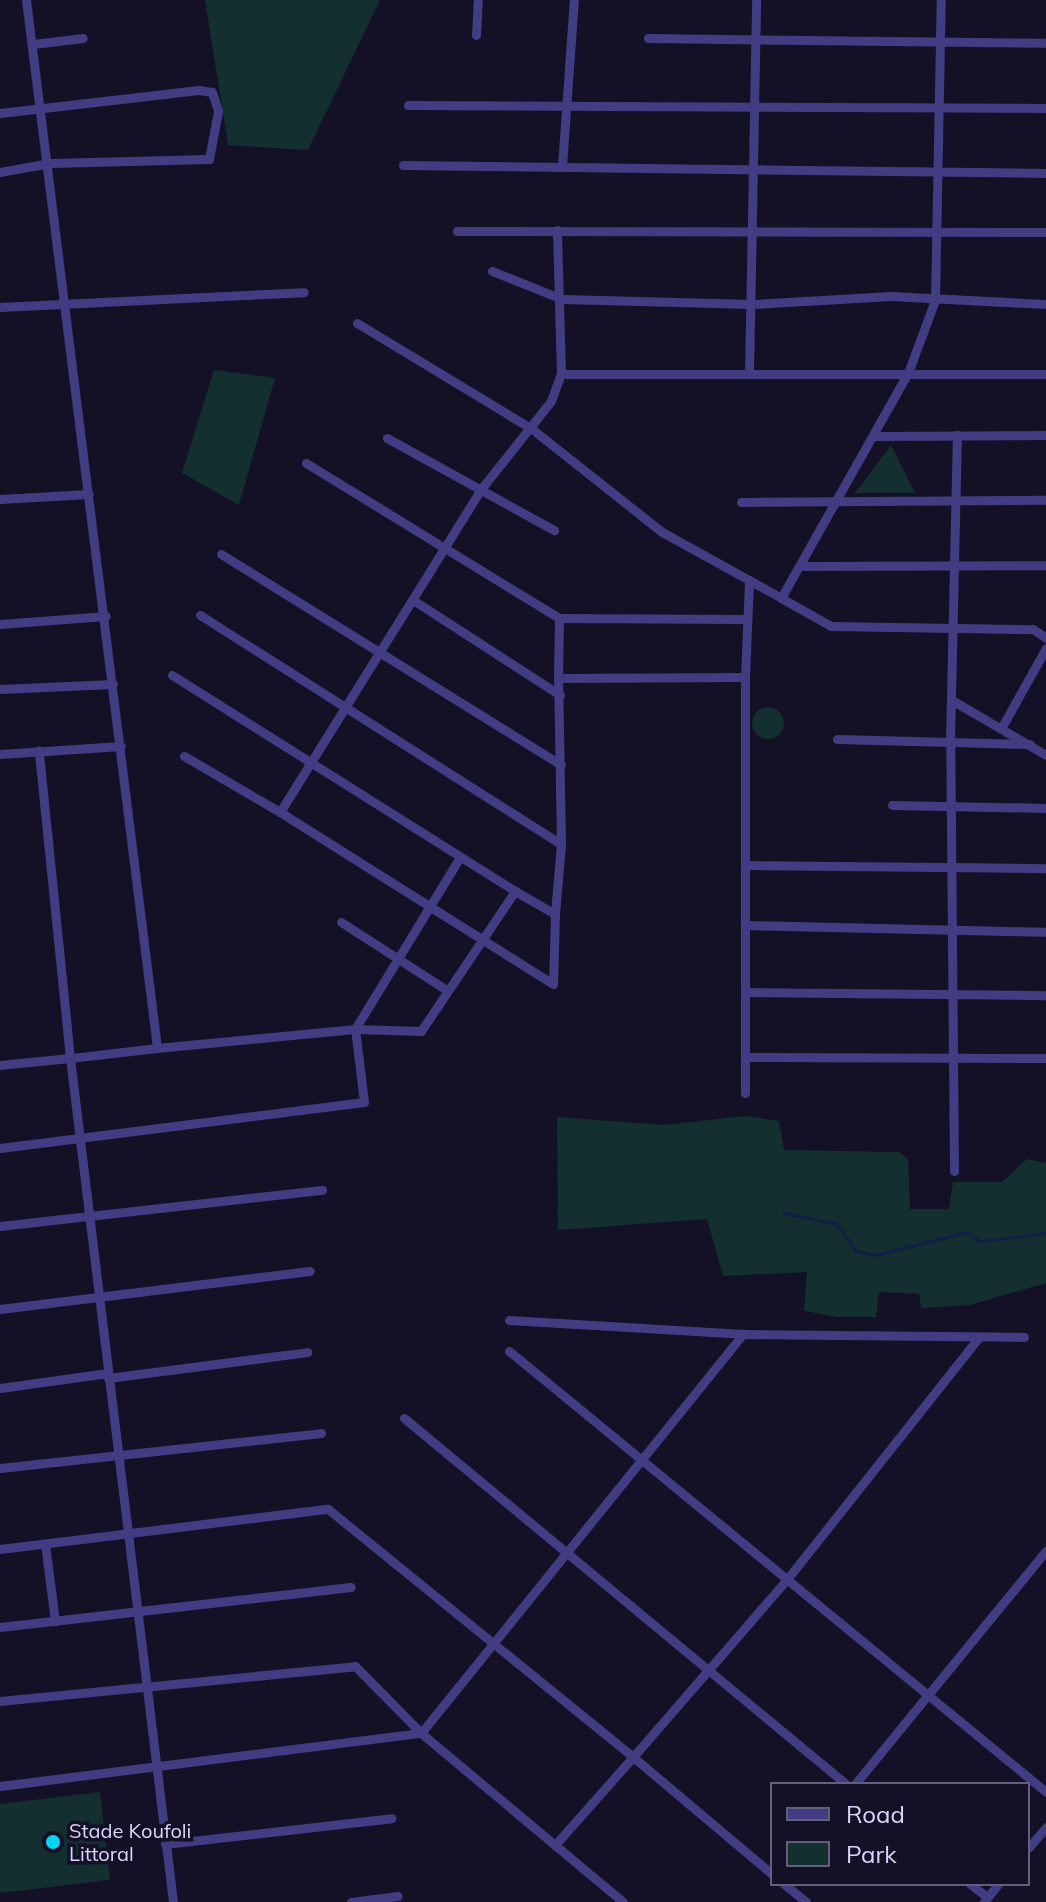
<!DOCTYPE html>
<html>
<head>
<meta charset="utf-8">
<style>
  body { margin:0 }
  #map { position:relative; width:1046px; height:1902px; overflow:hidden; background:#141025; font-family:Mulish,sans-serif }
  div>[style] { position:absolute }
  .green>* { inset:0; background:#132f2f }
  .round { border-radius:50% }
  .stream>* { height:3px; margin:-1.5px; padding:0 1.5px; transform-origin:1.5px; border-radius:1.5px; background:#0e2046 }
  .street>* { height:9px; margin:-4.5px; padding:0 4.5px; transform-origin:4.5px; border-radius:4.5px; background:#423c82 }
  .dots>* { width:22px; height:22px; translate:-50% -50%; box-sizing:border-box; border:4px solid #141025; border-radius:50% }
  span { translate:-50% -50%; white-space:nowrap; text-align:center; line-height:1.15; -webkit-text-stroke:7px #141025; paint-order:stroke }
  .poi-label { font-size:20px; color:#dbd5fe }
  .left { translate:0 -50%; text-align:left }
  .legend { position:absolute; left:770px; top:1782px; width:260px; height:104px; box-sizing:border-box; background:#141025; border:2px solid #645f7c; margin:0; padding:10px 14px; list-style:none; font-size:24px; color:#dbd5fe }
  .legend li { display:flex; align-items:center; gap:16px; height:40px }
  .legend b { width:40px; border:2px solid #645f7c }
</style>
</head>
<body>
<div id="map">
  <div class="green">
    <div style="clip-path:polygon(205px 0,380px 0,308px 150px,228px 145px)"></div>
    <div style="clip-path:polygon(214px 370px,275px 378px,239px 505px,182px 473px)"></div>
    <div style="clip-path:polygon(891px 445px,915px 493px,855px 493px)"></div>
    <div class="round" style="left:752px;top:707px;width:32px;height:32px"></div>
    <div style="clip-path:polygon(746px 1116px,779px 1121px,784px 1150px,899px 1152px,908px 1159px,910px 1209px,949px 1209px,953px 1182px,1002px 1182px,1027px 1159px,1046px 1163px,1046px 1283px,970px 1305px,921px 1308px,919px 1294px,879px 1292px,876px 1317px,837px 1317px,804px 1311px,807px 1272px,723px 1276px,707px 1219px,558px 1230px,557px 1117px,664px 1125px)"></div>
    <div style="clip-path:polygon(100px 1792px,110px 1880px,0 1893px,0 1804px)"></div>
  </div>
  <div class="stream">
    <div style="left:784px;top:1213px;width:54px;rotate:11.7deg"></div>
    <div style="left:837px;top:1224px;width:33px;rotate:55deg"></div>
    <div style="left:856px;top:1251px;width:19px;rotate:12deg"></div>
    <div style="left:875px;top:1255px;width:95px;rotate:-14deg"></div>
    <div style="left:967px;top:1232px;width:16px;rotate:35deg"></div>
    <div style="left:980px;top:1241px;width:66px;rotate:-6.9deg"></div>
  </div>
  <div class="street">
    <div style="left:26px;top:0;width:1056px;rotate:82.87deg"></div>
    <div style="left:157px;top:1048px;width:88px;rotate:173.4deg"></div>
    <div style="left:70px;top:1058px;width:850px;rotate:83.04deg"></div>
    <div style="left:476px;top:35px;width:35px;rotate:-87deg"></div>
    <div style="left:648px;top:38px;width:398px;rotate:0.7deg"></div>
    <div style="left:33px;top:44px;width:50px;rotate:-6.8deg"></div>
    <div style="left:408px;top:105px;width:638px;rotate:0.27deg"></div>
    <div style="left:0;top:113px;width:200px;rotate:-6.6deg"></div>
    <div style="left:199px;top:90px;width:13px;rotate:9deg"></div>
    <div style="left:212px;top:92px;width:20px;rotate:72deg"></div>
    <div style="left:218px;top:111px;width:49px;rotate:100.6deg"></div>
    <div style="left:209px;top:159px;width:159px;rotate:178.6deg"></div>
    <div style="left:50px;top:163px;width:51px;rotate:169.8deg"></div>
    <div style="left:403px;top:165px;width:643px;rotate:0.71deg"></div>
    <div style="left:562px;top:166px;width:166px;rotate:-85.9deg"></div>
    <div style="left:457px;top:231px;width:589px;rotate:0.1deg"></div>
    <div style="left:492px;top:271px;width:75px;rotate:21.8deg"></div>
    <div style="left:562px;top:299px;width:191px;rotate:1.5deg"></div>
    <div style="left:753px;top:304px;width:138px;rotate:-3.3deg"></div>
    <div style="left:891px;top:296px;width:155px;rotate:3deg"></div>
    <div style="left:0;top:307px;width:304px;rotate:-2.8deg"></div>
    <div style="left:357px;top:323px;width:205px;rotate:31.2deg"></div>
    <div style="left:532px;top:429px;width:166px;rotate:38.4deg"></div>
    <div style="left:662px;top:532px;width:99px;rotate:28.9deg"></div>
    <div style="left:749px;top:373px;width:373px;rotate:-88.9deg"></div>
    <div style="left:561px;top:374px;width:485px"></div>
    <div style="left:874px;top:436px;width:172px;rotate:-0.3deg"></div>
    <div style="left:387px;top:438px;width:191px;rotate:28.9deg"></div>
    <div style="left:306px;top:463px;width:297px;rotate:31.5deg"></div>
    <div style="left:559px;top:618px;width:187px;rotate:0.3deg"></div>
    <div style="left:0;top:499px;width:89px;rotate:-3.2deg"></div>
    <div style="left:741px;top:502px;width:305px;rotate:-0.4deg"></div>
    <div style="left:221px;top:554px;width:400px;rotate:31.8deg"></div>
    <div style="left:801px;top:566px;width:245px;rotate:-0.2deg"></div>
    <div style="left:781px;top:598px;width:57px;rotate:29.2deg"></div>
    <div style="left:831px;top:626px;width:202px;rotate:0.9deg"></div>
    <div style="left:1033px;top:629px;width:16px;rotate:35deg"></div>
    <div style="left:413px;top:600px;width:175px;rotate:32.9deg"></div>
    <div style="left:200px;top:615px;width:428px;rotate:32.4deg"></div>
    <div style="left:0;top:624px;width:106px;rotate:-4.3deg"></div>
    <div style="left:172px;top:675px;width:405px;rotate:32.2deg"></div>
    <div style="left:745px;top:677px;width:416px;rotate:90deg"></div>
    <div style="left:558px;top:678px;width:60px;rotate:-89deg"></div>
    <div style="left:0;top:689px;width:113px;rotate:-2.5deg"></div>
    <div style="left:955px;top:702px;width:105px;rotate:30.2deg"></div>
    <div style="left:1003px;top:725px;width:88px;rotate:-60.8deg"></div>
    <div style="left:837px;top:739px;width:193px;rotate:1.5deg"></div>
    <div style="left:0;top:754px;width:121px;rotate:-3.8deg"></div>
    <div style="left:184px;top:756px;width:111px;rotate:30.3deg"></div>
    <div style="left:892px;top:805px;width:154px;rotate:1.1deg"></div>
    <div style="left:745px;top:865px;width:301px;rotate:0.6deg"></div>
    <div style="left:555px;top:914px;width:70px;rotate:91.6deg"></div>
    <div style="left:553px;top:984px;width:323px;rotate:-147.8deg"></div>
    <div style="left:280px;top:812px;width:380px;rotate:-58.1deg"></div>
    <div style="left:481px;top:489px;width:112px;rotate:-51.5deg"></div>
    <div style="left:551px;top:401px;width:29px;rotate:-70deg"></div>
    <div style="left:561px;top:374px;width:144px;rotate:-91.6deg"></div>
    <div style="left:341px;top:922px;width:127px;rotate:32.8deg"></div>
    <div style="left:745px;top:925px;width:301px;rotate:1.3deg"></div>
    <div style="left:745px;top:992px;width:301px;rotate:0.6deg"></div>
    <div style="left:157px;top:1048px;width:199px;rotate:-5.5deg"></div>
    <div style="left:355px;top:1029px;width:202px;rotate:-58.6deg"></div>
    <div style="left:745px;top:1057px;width:301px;rotate:0.2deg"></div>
    <div style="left:0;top:1065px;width:70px;rotate:-5.7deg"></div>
    <div style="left:70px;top:1058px;width:309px;rotate:-95.8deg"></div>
    <div style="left:0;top:1148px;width:367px;rotate:-7.2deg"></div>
    <div style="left:364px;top:1102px;width:74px;rotate:-97deg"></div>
    <div style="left:355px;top:1029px;width:66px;rotate:1.7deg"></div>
    <div style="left:421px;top:1031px;width:169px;rotate:-56.1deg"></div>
    <div style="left:515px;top:891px;width:46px;rotate:29.9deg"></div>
    <div style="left:555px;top:914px;width:70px;rotate:-85.1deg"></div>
    <div style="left:561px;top:844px;width:166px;rotate:-91deg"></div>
    <div style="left:558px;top:678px;width:187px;rotate:-0.3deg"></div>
    <div style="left:745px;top:677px;width:97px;rotate:-87.6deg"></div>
    <div style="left:749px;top:580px;width:37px;rotate:29deg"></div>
    <div style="left:781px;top:598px;width:258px;rotate:-60.6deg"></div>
    <div style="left:908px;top:373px;width:78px;rotate:-69.7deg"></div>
    <div style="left:935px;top:300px;width:300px;rotate:-88.9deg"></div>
    <div style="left:954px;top:1171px;width:430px;rotate:-90.5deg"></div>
    <div style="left:950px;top:741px;width:306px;rotate:-88.7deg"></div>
    <div style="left:0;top:1226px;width:324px;rotate:-6.4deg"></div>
    <div style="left:0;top:1309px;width:312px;rotate:-7deg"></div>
    <div style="left:509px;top:1320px;width:234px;rotate:3.4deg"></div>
    <div style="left:743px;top:1334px;width:281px;rotate:0.6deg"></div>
    <div style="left:509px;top:1351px;width:695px;rotate:39.39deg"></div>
    <div style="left:108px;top:1378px;width:201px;rotate:-7.4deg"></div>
    <div style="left:0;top:1388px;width:109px;rotate:-7.9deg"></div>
    <div style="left:404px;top:1418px;width:574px;rotate:39.63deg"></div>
    <div style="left:0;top:1468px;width:323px;rotate:-6.2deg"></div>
    <div style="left:45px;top:1544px;width:78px;rotate:82.6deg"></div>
    <div style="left:0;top:1549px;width:330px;rotate:-7deg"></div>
    <div style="left:328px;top:1509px;width:393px;rotate:39.1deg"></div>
    <div style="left:633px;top:1757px;width:118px;rotate:131.6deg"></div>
    <div style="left:0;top:1627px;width:353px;rotate:-6.5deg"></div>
    <div style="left:0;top:1701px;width:357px;rotate:-5.6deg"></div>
    <div style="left:355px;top:1666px;width:94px;rotate:45.4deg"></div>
    <div style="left:421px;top:1733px;width:263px;rotate:39.9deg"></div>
    <div style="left:855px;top:1784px;width:301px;rotate:-50.7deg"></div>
    <div style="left:0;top:1786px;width:424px;rotate:-7.2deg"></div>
    <div style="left:421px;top:1733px;width:513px;rotate:-51.1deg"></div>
    <div style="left:165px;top:1844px;width:228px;rotate:-6.5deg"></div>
    <div style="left:1028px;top:1848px;width:28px;rotate:-49deg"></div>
    <div style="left:772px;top:1874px;width:182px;rotate:-139.9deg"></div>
    <div style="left:633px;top:1757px;width:237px;rotate:-49.1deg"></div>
    <div style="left:788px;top:1578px;width:306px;rotate:-51.6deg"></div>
    <div style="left:784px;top:1884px;width:28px;rotate:39deg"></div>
    <div style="left:970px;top:1884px;width:21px;rotate:37deg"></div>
    <div style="left:351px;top:1902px;width:47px;rotate:-7.3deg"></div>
    <div style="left:984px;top:1902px;width:23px;rotate:-52deg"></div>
  </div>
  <div class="dots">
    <div style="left:53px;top:1842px;background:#08d4f6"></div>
  </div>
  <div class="poi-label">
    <span class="left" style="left:69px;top:1842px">Stade Koufoli<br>Littoral</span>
  </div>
  <ul class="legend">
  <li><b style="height:10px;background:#423c82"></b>Road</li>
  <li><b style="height:22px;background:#132f2f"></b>Park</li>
  </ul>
</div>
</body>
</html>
